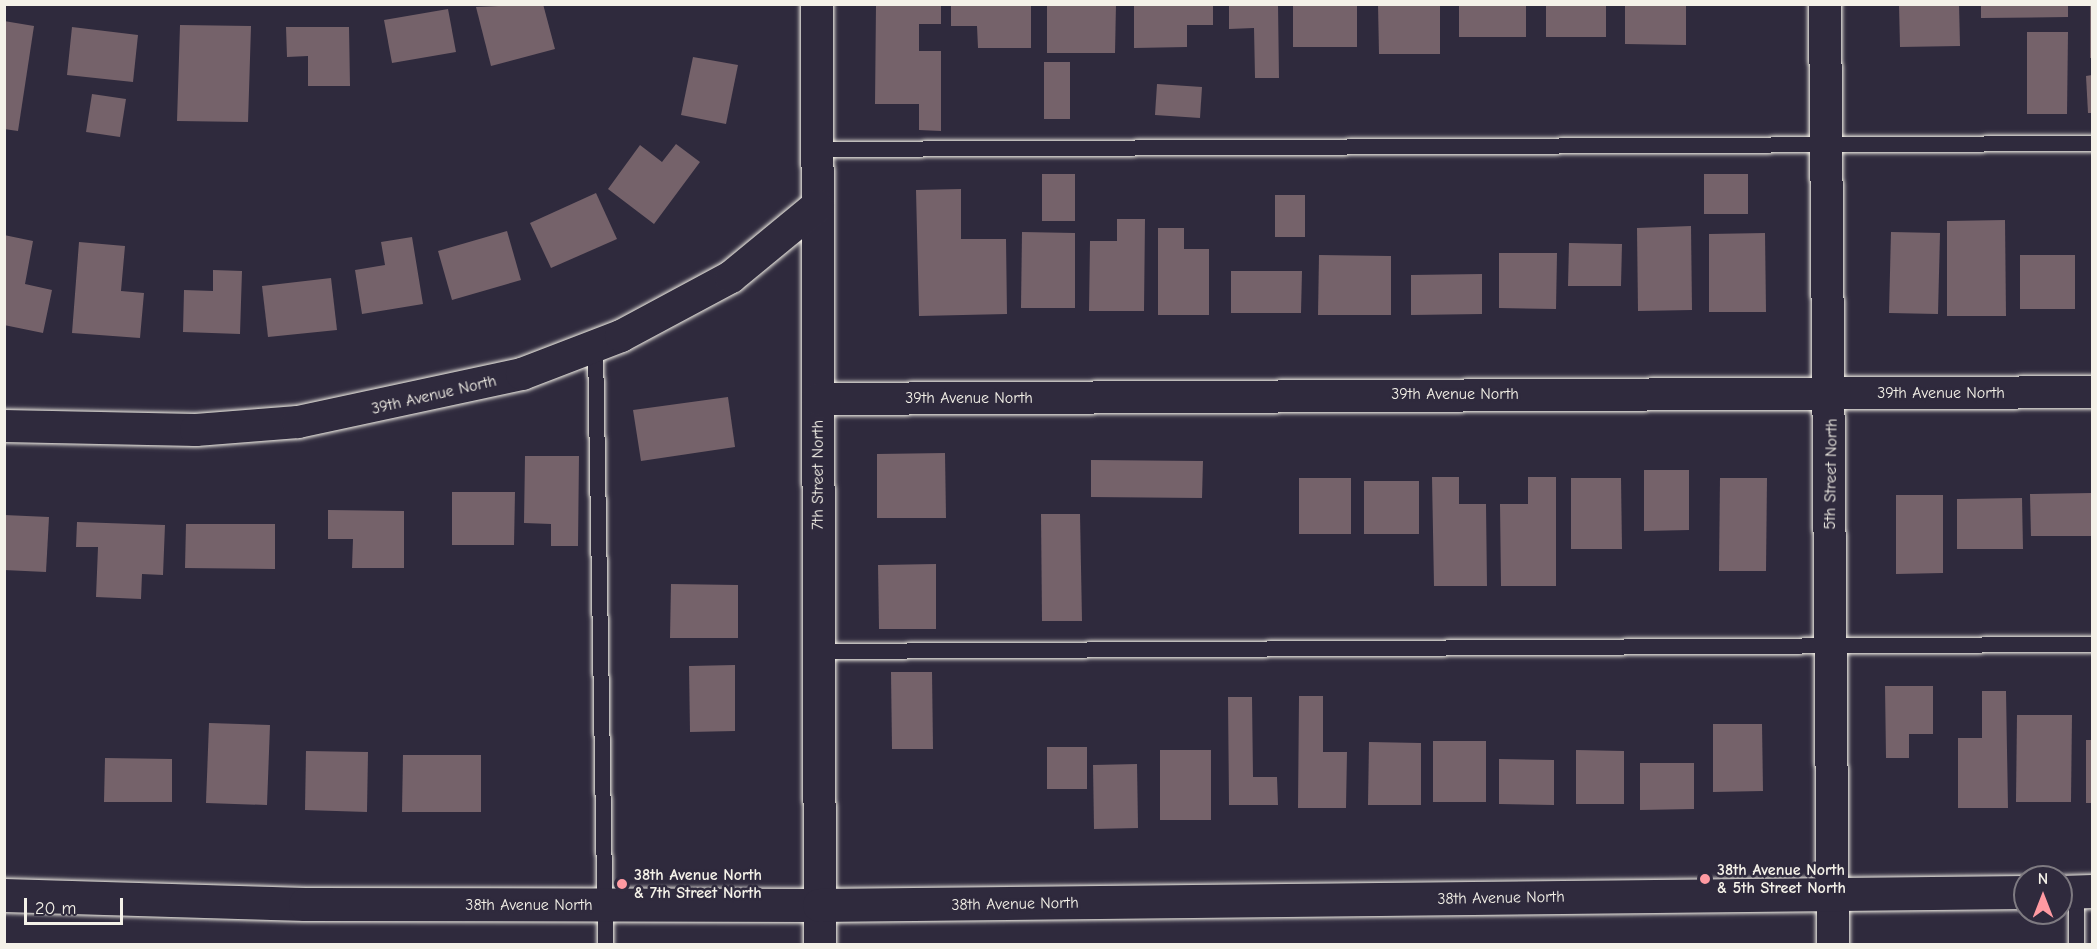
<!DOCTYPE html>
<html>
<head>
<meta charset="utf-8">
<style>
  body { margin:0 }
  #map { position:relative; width:2097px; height:949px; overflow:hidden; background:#2f2a3d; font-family:"Comic Neue",sans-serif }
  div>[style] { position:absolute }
  .building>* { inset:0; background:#75626a }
  .roads { filter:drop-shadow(0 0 2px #f4f1e8) drop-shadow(0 0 2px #f4f1e8) }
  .lane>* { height:15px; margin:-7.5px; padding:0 7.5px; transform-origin:7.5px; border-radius:7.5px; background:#2f2a3d }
  .street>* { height:32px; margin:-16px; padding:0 16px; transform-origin:16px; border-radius:16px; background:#2f2a3d }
  .secondary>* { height:33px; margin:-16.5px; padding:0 16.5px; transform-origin:16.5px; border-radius:16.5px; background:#2f2a3d }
  .dots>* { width:16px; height:16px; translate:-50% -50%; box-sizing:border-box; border:3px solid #2f2a3d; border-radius:50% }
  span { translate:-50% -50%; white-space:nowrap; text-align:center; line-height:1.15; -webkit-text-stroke:5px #2f2a3d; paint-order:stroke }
  .street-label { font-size:16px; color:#f4f1e8 }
  .poi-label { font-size:16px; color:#f4f1e8; font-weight:700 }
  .left { translate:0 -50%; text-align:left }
  .frame { position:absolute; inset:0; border:6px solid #f4f1e8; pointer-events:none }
  .north { position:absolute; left:2013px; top:865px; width:60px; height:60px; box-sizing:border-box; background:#2f2a3d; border:2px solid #7e7a81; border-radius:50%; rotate:0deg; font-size:16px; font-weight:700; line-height:24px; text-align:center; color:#f4f1e8 }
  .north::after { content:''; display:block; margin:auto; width:21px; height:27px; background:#ff9aa2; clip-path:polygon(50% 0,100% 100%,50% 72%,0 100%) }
  .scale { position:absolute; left:24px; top:898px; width:99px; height:27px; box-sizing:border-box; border:3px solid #f4f1e8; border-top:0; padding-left:8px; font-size:18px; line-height:21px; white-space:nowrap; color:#f4f1e8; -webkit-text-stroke:4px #2f2a3d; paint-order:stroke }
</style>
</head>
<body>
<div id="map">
  <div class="building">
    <div style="clip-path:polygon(543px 4px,555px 49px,491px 66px,476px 7px)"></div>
    <div style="clip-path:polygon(876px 4px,941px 4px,941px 24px,919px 24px,919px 51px,941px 51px,941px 131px,919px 130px,919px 104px,875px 104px)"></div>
    <div style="clip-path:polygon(951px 4px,1031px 4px,1031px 48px,978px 48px,977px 26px,951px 26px)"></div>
    <div style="clip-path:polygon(1047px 4px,1116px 4px,1115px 53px,1047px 53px)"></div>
    <div style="clip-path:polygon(1134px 4px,1213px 4px,1213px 25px,1187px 25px,1187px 47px,1134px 48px)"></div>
    <div style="clip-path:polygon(1229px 4px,1278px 4px,1279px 78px,1255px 78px,1254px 28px,1229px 29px)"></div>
    <div style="clip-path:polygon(1293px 4px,1357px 4px,1357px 47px,1293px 47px)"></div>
    <div style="clip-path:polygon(1378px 4px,1440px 4px,1440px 54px,1379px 54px)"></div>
    <div style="clip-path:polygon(1459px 4px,1526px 4px,1526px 37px,1459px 37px)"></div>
    <div style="clip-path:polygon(1546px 4px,1606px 4px,1606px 37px,1546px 37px)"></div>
    <div style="clip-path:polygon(1625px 4px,1686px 4px,1686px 45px,1625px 44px)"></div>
    <div style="clip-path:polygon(1899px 4px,1959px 4px,1960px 46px,1900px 47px)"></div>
    <div style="clip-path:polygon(2090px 4px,2092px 4px,2092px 58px,2090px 58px)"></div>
    <div style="clip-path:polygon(1981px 5px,2068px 5px,2068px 17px,1981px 18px)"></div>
    <div style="clip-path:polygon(448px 9px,456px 52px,392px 63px,384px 20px)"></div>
    <div style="clip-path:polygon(4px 21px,34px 26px,18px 131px,4px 129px)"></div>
    <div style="clip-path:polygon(180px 25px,251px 26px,248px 122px,177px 121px)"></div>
    <div style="clip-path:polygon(72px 27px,138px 35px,133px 82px,67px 75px)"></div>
    <div style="clip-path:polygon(286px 27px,349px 27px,350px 86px,308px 86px,308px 56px,287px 57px)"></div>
    <div style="clip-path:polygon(2027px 32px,2068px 32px,2067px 114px,2027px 114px)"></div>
    <div style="clip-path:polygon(693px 57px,738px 65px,726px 124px,681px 115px)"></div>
    <div style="clip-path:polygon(1044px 62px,1070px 62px,1070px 119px,1044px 119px)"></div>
    <div style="clip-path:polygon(2092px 75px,2092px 113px,2088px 113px,2086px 76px)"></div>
    <div style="clip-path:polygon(1157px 84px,1202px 87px,1200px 118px,1155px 115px)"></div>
    <div style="clip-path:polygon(92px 94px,126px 99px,120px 137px,86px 132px)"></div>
    <div style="clip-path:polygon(676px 144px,700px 162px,654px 224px,608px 189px,640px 145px,662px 162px)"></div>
    <div style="clip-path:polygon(1042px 174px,1075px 174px,1075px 221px,1042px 221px)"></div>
    <div style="clip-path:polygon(1704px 174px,1748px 174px,1748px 214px,1704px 214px)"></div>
    <div style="clip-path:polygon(961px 189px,961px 239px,1006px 239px,1007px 314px,919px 316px,916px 190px)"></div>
    <div style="clip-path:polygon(596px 193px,617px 239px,551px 268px,530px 223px)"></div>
    <div style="clip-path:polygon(1275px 195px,1305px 195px,1305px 237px,1275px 237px)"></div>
    <div style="clip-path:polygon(1117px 219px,1145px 219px,1144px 311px,1089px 311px,1090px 241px,1117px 241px)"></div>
    <div style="clip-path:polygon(2005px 220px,2006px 316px,1947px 316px,1947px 221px)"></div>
    <div style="clip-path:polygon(1691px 226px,1692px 310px,1638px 311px,1637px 228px)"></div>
    <div style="clip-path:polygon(1158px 228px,1184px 228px,1184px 249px,1209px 249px,1209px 315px,1158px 315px)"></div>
    <div style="clip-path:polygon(507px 231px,521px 280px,452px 300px,438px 251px)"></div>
    <div style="clip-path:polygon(1022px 232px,1075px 233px,1075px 308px,1021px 308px)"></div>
    <div style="clip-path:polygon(1891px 232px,1940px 233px,1938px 314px,1889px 313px)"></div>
    <div style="clip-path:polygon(1765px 233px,1766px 312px,1709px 312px,1709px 234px)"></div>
    <div style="clip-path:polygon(4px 235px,33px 241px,25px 284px,52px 290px,43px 333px,4px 325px)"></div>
    <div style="clip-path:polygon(412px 237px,423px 304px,362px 314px,355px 270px,385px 265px,381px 242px)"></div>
    <div style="clip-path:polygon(79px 242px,125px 246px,121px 291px,144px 293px,140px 338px,72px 333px)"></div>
    <div style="clip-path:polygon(1569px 243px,1622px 244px,1621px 286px,1568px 286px)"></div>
    <div style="clip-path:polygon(1499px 253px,1557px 253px,1556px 309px,1499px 308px)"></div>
    <div style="clip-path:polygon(1319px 255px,1391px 256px,1391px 315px,1318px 315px)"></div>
    <div style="clip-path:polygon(2020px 255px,2075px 255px,2075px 309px,2020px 309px)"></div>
    <div style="clip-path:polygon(213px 270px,242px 271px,240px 334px,183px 332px,184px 290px,213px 291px)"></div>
    <div style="clip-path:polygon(1231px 271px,1302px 271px,1301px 313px,1231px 313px)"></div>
    <div style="clip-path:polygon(1482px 274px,1482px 314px,1411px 315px,1411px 275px)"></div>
    <div style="clip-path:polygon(331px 278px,337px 330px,268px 337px,262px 286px)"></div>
    <div style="clip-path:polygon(728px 397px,735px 447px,641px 461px,633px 410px)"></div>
    <div style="clip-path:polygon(945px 453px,946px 518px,877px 518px,877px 454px)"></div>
    <div style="clip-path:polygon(525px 456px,579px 456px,578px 546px,551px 546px,551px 524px,524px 523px)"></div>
    <div style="clip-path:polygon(1091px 460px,1203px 461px,1202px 498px,1091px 497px)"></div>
    <div style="clip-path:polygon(1644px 470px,1689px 470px,1689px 530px,1644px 531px)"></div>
    <div style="clip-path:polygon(1432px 477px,1459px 477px,1459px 504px,1486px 504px,1487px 586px,1434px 586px)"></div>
    <div style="clip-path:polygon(1528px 477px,1556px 477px,1556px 586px,1501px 586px,1500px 504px,1528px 504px)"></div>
    <div style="clip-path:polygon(1299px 478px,1351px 478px,1351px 534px,1299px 534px)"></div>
    <div style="clip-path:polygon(1571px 478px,1621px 478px,1622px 549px,1571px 549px)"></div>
    <div style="clip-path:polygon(1720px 478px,1767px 478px,1766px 571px,1719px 571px)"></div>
    <div style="clip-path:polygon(1364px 481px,1419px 481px,1419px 534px,1364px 534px)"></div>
    <div style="clip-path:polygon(452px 492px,515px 492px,514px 545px,452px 545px)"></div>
    <div style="clip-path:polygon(2092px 493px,2092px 536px,2031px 536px,2030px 494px)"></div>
    <div style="clip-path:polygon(1896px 495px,1943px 495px,1943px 573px,1896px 574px)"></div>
    <div style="clip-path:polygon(2022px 498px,2023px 549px,1957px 549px,1957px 499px)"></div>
    <div style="clip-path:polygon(328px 510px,404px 511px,404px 568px,352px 568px,353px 539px,328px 539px)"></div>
    <div style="clip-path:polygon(1041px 514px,1080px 514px,1082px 621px,1042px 621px)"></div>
    <div style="clip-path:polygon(4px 515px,49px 517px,46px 572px,4px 570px)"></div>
    <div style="clip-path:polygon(77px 522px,165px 525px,163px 575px,142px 574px,141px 599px,96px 597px,98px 547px,76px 547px)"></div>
    <div style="clip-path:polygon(186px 524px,275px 524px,275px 569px,185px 568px)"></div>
    <div style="clip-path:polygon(936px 564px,936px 629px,879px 629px,878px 565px)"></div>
    <div style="clip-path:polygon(671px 584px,738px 585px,738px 638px,670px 638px)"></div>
    <div style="clip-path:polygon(735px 665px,735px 731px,690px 732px,689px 666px)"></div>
    <div style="clip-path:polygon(891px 672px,932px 672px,933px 749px,892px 749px)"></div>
    <div style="clip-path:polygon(1885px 686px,1933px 686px,1933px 734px,1909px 734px,1909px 758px,1886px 758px)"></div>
    <div style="clip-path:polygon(1982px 691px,2006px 691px,2008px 808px,1958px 808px,1958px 738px,1982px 738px)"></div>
    <div style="clip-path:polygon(1299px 696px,1323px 696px,1323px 752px,1347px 752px,1346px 808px,1298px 808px)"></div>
    <div style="clip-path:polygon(1228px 697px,1252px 697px,1253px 777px,1277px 777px,1278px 805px,1229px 805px)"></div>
    <div style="clip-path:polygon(2017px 715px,2072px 715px,2071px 802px,2016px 802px)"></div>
    <div style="clip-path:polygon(209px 723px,270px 725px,267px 805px,206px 803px)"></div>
    <div style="clip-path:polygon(1713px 724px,1762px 724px,1763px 791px,1713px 792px)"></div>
    <div style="clip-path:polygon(2086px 740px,2092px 740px,2092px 803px,2086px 803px)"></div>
    <div style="clip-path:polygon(1433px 741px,1486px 741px,1486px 802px,1433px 802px)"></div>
    <div style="clip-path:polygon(1369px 742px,1421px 743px,1421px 805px,1368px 805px)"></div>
    <div style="clip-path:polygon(1047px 747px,1087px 747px,1087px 789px,1047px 789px)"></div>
    <div style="clip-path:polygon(1160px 750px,1211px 750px,1211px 820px,1160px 820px)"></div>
    <div style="clip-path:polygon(1576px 750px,1624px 751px,1624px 804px,1576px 804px)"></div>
    <div style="clip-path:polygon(306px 751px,368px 752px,367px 812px,305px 810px)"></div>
    <div style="clip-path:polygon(403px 755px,481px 755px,481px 812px,402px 812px)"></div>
    <div style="clip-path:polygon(105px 758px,172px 759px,172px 802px,104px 802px)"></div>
    <div style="clip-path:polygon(1499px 759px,1554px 760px,1554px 805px,1499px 804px)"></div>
    <div style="clip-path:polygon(1640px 763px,1694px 763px,1694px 809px,1640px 810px)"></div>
    <div style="clip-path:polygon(1137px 764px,1138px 828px,1094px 829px,1093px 765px)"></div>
  </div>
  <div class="roads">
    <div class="lane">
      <div style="left:817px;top:149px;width:1275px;rotate:-0.27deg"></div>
      <div style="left:595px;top:346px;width:598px;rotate:89.04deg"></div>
      <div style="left:819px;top:651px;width:1273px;rotate:-0.32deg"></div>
      <div style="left:2076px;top:892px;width:52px;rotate:90deg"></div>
    </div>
    <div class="street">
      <div style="left:817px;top:4px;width:940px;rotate:89.82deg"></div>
      <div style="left:1825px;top:4px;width:940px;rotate:89.51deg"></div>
      <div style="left:818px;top:399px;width:1274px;rotate:-0.31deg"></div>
      <div style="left:4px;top:426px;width:192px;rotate:1.2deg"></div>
      <div style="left:196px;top:430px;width:102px;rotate:-4.5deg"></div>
      <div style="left:298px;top:422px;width:229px;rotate:-12.1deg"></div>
      <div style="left:522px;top:374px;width:106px;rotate:-21deg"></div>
      <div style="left:621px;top:336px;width:125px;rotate:-28.2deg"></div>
      <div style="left:731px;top:277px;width:112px;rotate:-39.5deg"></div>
    </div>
    <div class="secondary">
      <div style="left:2061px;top:892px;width:31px;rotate:-2deg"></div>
      <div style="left:4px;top:895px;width:301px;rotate:1.7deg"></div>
      <div style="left:305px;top:904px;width:514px;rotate:0.11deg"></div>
      <div style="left:819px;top:905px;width:1206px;rotate:-0.62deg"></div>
    </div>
  </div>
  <div class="dots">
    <div style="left:1705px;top:879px;background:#ff9aa2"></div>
    <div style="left:622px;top:884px;background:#ff9aa2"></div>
  </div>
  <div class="street-label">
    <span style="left:1941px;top:393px">39th Avenue North</span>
    <span style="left:1455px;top:394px">39th Avenue North</span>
    <span style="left:434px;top:395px;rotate:-13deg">39th Avenue North</span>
    <span style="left:969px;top:398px">39th Avenue North</span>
    <span style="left:1831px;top:474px;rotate:-89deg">5th Street North</span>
    <span style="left:818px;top:475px;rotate:-90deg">7th Street North</span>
    <span style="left:1501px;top:898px;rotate:-1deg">38th Avenue North</span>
    <span style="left:1015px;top:904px;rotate:-1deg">38th Avenue North</span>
    <span style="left:529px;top:905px">38th Avenue North</span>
  </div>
  <div class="poi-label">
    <span class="left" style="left:1717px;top:879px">38th Avenue North<br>&amp; 5th Street North</span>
    <span class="left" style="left:634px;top:884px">38th Avenue North<br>&amp; 7th Street North</span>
  </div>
  <div class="frame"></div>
  <div class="north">N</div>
  <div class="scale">20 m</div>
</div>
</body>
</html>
